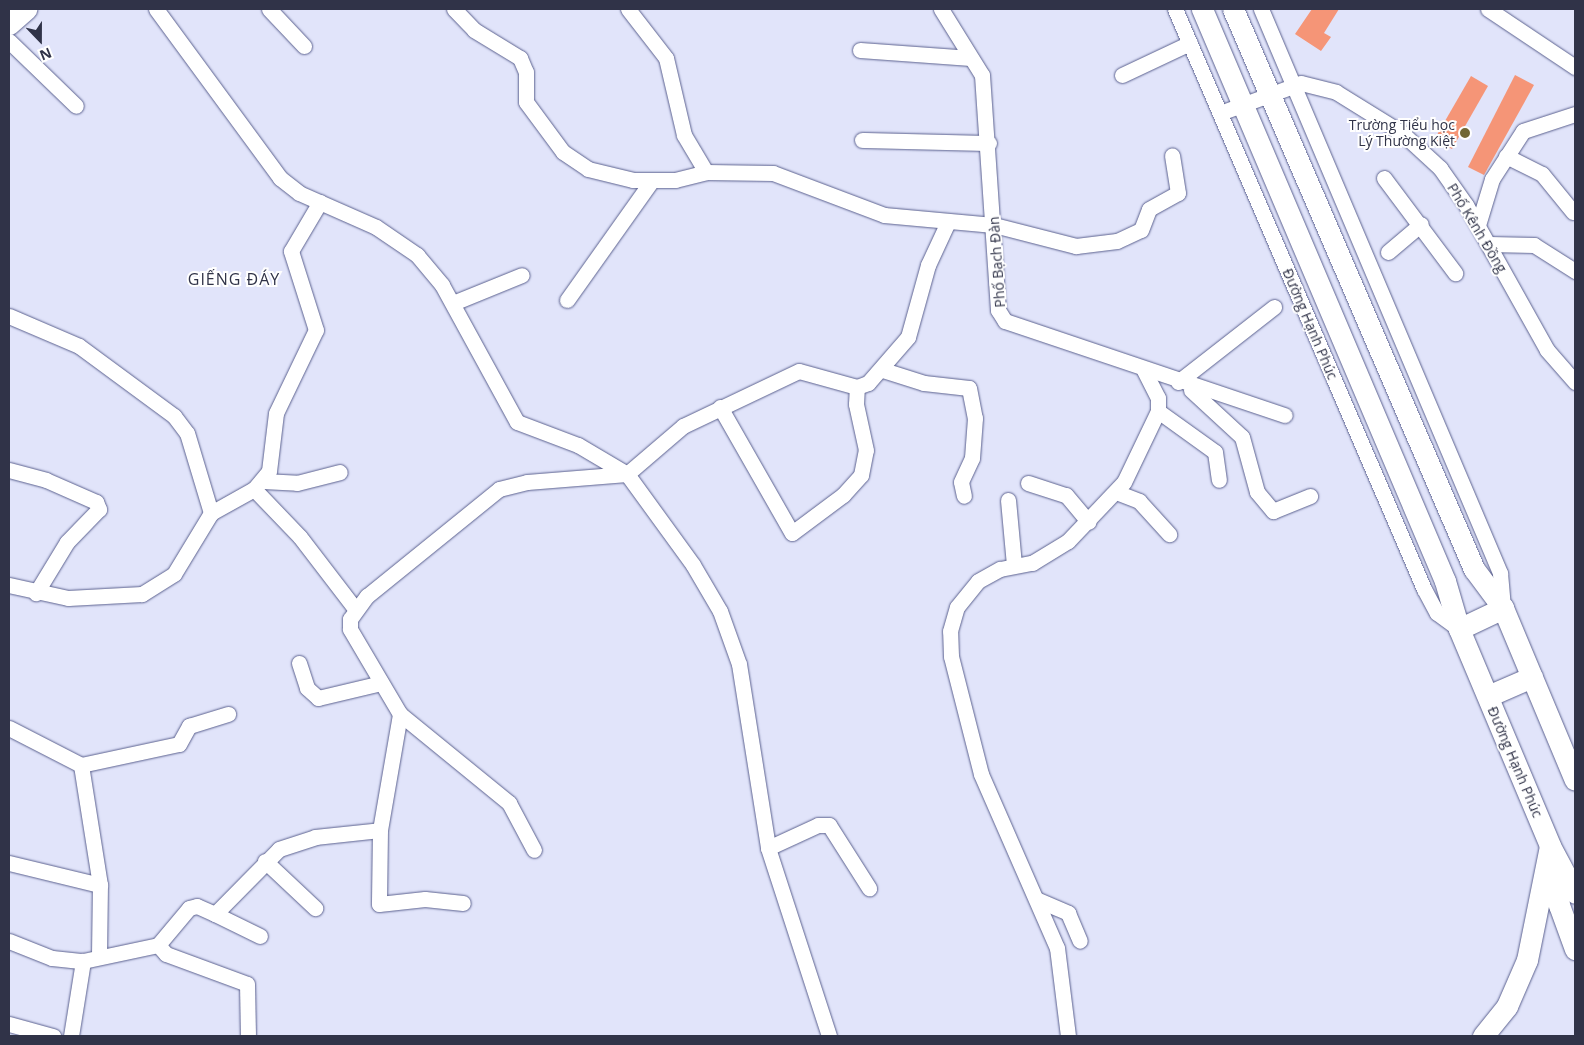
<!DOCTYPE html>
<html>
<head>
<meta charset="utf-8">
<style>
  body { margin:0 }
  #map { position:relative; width:1584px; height:1045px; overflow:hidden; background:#e1e4fa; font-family:"Open Sans",sans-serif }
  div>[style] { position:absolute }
  .building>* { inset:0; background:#f59577 }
  .roads { filter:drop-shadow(0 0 1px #5b618f) drop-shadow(0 0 1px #5b618f) }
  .street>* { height:15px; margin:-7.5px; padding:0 7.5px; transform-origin:7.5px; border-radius:7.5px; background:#fff }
  .secondary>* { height:21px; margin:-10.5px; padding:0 10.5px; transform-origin:10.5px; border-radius:10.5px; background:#fff }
  .dots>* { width:14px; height:14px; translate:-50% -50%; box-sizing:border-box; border:2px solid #fff; border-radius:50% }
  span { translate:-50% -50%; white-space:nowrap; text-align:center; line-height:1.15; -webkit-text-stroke:4px #fff; paint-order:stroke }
  .poi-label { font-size:14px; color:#303348 }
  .right { translate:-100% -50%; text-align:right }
  .street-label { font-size:14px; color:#303348 }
  .quarter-label { font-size:16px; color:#303348; letter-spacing:1px }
  .frame { position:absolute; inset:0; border:10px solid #303348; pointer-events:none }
  .north { position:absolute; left:15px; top:15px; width:50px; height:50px; -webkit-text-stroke:4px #fff; paint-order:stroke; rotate:158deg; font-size:14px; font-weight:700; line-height:20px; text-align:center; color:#303348 }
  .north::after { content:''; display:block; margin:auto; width:18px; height:22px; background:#303348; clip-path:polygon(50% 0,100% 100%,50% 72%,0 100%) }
</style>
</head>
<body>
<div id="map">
  <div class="building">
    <div style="clip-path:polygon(1312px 9px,1339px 9px,1324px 33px,1331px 37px,1321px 51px,1295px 34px)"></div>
    <div style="clip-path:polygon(1515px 75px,1534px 85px,1484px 175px,1468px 167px)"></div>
    <div style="clip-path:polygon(1471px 76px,1488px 86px,1452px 149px,1434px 140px)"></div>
  </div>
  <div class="roads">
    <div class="street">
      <div style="left:156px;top:9px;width:210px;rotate:53.7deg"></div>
      <div style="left:280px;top:178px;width:24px;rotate:38deg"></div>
      <div style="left:299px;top:193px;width:84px;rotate:23.8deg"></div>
      <div style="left:376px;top:227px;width:50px;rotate:34.3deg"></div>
      <div style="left:417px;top:255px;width:39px;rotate:50deg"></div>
      <div style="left:442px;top:285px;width:156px;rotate:61.3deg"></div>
      <div style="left:517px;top:422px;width:65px;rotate:20.7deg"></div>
      <div style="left:578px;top:445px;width:57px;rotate:30.6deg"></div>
      <div style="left:627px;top:474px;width:112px;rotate:54deg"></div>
      <div style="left:693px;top:565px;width:53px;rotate:59.6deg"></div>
      <div style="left:720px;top:611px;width:56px;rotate:70.3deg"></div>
      <div style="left:739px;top:664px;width:186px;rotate:81deg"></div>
      <div style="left:768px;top:848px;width:198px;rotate:72deg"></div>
      <div style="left:269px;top:9px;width:51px;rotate:46.6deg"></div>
      <div style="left:454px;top:9px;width:29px;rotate:46deg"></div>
      <div style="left:474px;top:30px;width:54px;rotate:31.3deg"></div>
      <div style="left:520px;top:58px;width:15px;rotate:67deg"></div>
      <div style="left:526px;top:72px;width:30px;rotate:90deg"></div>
      <div style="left:526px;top:102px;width:62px;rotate:53.5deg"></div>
      <div style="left:563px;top:152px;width:30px;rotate:34deg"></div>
      <div style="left:588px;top:169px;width:46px;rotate:13.7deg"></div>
      <div style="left:633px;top:180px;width:42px"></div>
      <div style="left:675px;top:180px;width:32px;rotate:-14deg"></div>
      <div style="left:706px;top:172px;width:67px;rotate:0.9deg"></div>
      <div style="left:773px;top:173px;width:119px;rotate:20.7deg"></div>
      <div style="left:884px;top:215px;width:110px;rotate:5.2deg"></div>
      <div style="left:994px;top:225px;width:85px;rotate:14.4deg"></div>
      <div style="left:1076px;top:246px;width:41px;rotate:-7deg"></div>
      <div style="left:1117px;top:241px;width:26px;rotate:-25deg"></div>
      <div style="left:1141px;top:230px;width:22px;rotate:-69deg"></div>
      <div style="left:1149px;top:209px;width:33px;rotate:-29deg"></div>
      <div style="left:1178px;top:193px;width:38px;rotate:-99deg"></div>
      <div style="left:628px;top:9px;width:62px;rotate:52.2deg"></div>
      <div style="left:666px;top:58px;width:79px;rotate:76.8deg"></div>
      <div style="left:684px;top:135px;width:43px;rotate:59.3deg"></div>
      <div style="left:941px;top:9px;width:78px;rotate:58.2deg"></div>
      <div style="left:982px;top:75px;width:236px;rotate:86.1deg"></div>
      <div style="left:998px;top:310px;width:13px;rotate:58deg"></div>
      <div style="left:1005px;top:321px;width:295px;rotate:18.6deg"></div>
      <div style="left:1175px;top:9px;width:631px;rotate:66.77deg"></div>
      <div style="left:1424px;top:589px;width:27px;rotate:62deg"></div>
      <div style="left:1437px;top:613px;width:27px;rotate:36deg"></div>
      <div style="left:1261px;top:9px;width:613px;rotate:67.03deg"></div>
      <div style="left:1500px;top:573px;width:35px;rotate:85deg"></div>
      <div style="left:1488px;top:9px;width:105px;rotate:33.7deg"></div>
      <div style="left:9px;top:41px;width:93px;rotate:44.1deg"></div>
      <div style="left:860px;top:50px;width:111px;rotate:4.1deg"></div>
      <div style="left:1122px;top:75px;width:75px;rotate:-25.2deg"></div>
      <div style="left:1220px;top:113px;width:86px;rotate:-20.3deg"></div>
      <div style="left:1301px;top:83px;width:36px;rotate:14deg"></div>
      <div style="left:1336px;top:92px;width:78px;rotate:31.8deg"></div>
      <div style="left:1402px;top:133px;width:52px;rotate:42.6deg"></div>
      <div style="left:1440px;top:168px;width:45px;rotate:54.9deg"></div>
      <div style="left:1466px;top:205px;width:166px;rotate:60.8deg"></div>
      <div style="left:1547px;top:350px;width:43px;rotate:48.8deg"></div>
      <div style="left:862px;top:140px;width:127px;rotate:1.4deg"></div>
      <div style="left:1506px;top:156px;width:40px;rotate:26.6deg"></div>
      <div style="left:1542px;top:174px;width:49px;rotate:50.8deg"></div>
      <div style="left:1384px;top:178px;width:119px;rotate:53.2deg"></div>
      <div style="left:1478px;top:225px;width:48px;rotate:-73.1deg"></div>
      <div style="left:1492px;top:179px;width:57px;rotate:-57.1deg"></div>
      <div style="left:1523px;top:131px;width:55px;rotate:-18.1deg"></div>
      <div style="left:1489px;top:244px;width:45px;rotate:1.3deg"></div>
      <div style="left:1534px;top:245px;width:49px;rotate:32.4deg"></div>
      <div style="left:1388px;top:252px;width:43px;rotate:-40.3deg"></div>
      <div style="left:567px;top:300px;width:145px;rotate:-54.6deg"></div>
      <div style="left:453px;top:303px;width:74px;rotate:-22.1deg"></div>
      <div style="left:9px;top:316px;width:76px;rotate:23.2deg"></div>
      <div style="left:79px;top:346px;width:118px;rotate:36.4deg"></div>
      <div style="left:174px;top:416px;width:21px;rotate:53deg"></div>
      <div style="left:187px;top:433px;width:84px;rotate:73.3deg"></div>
      <div style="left:211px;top:513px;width:71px;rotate:121.2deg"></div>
      <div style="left:174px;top:574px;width:38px;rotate:148deg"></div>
      <div style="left:142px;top:594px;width:74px;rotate:176.9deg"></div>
      <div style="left:68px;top:598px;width:60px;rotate:-167.6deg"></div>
      <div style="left:883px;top:370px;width:43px;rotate:17.6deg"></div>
      <div style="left:924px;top:383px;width:45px;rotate:6.3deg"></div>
      <div style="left:969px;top:388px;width:31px;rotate:79deg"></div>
      <div style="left:975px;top:418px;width:40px;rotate:94.3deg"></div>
      <div style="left:972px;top:458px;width:26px;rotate:115deg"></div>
      <div style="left:961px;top:482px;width:14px;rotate:78deg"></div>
      <div style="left:1178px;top:382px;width:122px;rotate:-38deg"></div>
      <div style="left:1191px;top:390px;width:69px;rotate:42.7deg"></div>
      <div style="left:1242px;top:437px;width:57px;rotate:74.7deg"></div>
      <div style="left:1257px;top:492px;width:25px;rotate:50deg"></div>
      <div style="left:1273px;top:511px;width:40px;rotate:-22deg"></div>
      <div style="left:720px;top:407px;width:145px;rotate:60.3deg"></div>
      <div style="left:792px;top:533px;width:64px;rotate:-36.7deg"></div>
      <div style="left:843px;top:495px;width:27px;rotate:-48deg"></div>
      <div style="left:861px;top:475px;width:25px;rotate:-79deg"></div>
      <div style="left:866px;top:450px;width:47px;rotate:-102.3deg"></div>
      <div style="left:856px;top:404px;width:17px;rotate:-87deg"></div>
      <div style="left:1158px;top:411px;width:70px;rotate:35.7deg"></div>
      <div style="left:1215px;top:452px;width:28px;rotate:82deg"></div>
      <div style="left:9px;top:470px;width:38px;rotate:15deg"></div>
      <div style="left:46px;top:480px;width:55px;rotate:23.7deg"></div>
      <div style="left:96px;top:502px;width:8px;rotate:67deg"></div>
      <div style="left:99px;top:509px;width:46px;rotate:134.1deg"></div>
      <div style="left:67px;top:542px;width:60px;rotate:121.3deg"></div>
      <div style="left:263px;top:481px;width:34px;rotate:3deg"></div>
      <div style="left:297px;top:483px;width:44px;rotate:-14.3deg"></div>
      <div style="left:1028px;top:483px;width:40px;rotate:18deg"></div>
      <div style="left:1066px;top:495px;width:35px;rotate:50deg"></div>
      <div style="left:254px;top:489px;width:66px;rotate:46.2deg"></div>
      <div style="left:300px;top:537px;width:92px;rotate:52.5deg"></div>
      <div style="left:1116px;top:492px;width:25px;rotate:21deg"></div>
      <div style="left:1139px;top:501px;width:45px;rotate:47.7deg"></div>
      <div style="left:1008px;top:500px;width:65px;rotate:84.7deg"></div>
      <div style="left:211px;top:513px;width:49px;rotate:-29.2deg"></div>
      <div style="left:254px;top:489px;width:23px;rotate:-50deg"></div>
      <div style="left:269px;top:471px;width:58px;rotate:-83.1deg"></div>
      <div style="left:276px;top:413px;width:92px;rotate:-64.3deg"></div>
      <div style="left:316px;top:330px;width:83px;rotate:-107.6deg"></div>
      <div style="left:291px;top:251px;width:57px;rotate:-59.4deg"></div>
      <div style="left:299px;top:663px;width:26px;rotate:72deg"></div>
      <div style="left:307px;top:688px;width:15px;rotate:42deg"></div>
      <div style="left:318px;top:698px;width:65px;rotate:-13.4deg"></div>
      <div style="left:400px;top:714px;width:141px;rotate:39.2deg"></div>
      <div style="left:509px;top:803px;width:53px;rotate:62deg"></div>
      <div style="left:9px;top:728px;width:81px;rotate:27.2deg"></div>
      <div style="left:380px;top:830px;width:74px;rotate:90.8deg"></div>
      <div style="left:379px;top:904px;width:46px;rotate:-6.2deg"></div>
      <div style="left:425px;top:899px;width:38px;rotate:6deg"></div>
      <div style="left:768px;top:848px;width:55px;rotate:-24.7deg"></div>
      <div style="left:818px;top:825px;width:11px"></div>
      <div style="left:829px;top:825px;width:75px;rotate:57.6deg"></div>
      <div style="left:265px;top:861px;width:69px;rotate:43.2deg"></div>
      <div style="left:9px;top:863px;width:94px;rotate:13.6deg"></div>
      <div style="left:1038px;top:900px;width:33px;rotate:23deg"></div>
      <div style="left:1068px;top:913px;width:30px;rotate:67deg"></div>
      <div style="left:215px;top:914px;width:50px;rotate:26.1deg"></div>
      <div style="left:9px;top:941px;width:46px;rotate:21.6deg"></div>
      <div style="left:52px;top:958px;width:31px;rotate:6deg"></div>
      <div style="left:83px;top:961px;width:77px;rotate:-12deg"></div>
      <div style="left:158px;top:945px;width:48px;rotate:-50deg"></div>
      <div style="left:189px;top:908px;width:8px;rotate:-14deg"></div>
      <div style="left:197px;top:906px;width:20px;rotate:24deg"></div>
      <div style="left:215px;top:914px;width:91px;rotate:-45.4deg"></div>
      <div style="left:279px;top:849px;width:38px;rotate:-18deg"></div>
      <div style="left:315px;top:837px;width:65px;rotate:-6.1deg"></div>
      <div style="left:380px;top:830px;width:118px;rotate:-80.2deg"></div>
      <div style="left:400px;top:714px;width:99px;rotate:-120.5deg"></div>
      <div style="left:350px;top:629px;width:10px;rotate:-90deg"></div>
      <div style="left:350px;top:619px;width:29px;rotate:-54deg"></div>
      <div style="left:367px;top:596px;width:170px;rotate:-39deg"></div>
      <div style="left:499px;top:489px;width:29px;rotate:-14deg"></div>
      <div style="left:527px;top:482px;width:100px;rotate:-4.6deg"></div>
      <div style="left:627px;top:474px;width:74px;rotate:-40.6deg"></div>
      <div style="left:683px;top:426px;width:128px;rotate:-25.4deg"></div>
      <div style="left:799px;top:371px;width:60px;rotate:15.4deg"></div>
      <div style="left:857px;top:387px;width:12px;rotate:-20deg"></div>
      <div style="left:868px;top:383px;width:61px;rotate:-49deg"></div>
      <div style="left:908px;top:337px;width:75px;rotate:-74.5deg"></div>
      <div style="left:928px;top:265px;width:47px;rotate:-65.1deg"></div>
      <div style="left:158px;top:945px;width:12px;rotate:48deg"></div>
      <div style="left:166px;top:954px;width:86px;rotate:20.3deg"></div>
      <div style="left:247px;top:984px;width:52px;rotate:88.9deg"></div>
      <div style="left:99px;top:955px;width:70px;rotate:-89.2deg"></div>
      <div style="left:100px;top:885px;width:121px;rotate:-99deg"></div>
      <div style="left:81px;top:765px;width:100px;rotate:-12.1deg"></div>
      <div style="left:179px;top:744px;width:21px;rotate:-61deg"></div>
      <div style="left:189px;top:726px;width:41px;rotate:-17.1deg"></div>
      <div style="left:9px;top:1024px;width:46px;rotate:15.3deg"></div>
      <div style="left:71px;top:1036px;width:76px;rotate:-80.9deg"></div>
      <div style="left:1068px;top:1036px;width:89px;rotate:-97.1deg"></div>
      <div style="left:1057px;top:948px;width:190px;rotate:-113.6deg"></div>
      <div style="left:981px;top:774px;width:122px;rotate:-104.3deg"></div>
      <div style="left:951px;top:656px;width:25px;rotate:-92deg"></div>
      <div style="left:950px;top:631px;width:25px;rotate:-74deg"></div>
      <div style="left:957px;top:607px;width:33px;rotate:-51deg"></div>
      <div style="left:978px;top:581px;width:25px;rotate:-29deg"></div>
      <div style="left:1000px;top:569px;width:33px;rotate:-11deg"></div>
      <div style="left:1032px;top:563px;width:42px;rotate:-31.4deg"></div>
      <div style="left:1068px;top:541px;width:81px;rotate:-46.5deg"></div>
      <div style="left:1124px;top:482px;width:79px;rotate:-64.4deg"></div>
      <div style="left:1158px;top:411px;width:13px;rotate:-90deg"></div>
      <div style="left:1158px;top:398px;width:31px;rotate:-117deg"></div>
    </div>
    <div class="secondary">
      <div style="left:1202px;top:9px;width:621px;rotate:66.98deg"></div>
      <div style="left:1445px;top:581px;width:50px;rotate:73.7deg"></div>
      <div style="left:1459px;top:629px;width:235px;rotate:67.2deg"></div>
      <div style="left:1550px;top:846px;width:53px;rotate:62deg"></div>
      <div style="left:1233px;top:9px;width:610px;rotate:66.72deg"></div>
      <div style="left:1474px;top:569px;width:49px;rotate:53.4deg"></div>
      <div style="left:1503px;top:608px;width:186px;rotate:67.3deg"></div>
      <div style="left:9px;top:24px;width:23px;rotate:-41deg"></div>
      <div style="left:1459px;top:629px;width:49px;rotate:-25.5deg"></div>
      <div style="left:1488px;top:696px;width:48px;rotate:-23.4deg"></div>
      <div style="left:1552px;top:861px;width:45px;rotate:81deg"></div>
      <div style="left:1559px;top:905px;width:47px;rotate:70deg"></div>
      <div style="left:1483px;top:1036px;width:38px;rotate:-51deg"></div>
      <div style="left:1507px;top:1006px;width:50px;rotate:-66.5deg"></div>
      <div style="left:1527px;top:960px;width:116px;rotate:-78.6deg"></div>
    </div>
  </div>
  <div class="dots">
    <div style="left:1465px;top:133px;background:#716734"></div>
  </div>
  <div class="poi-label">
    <span class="right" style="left:1455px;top:133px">Trường Tiểu học<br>Lý Thường Kiệt</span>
  </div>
  <div class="street-label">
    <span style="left:1477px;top:228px;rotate:59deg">Phố Kênh Đồng</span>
    <span style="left:997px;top:262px;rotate:-94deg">Phố Bạch Đàn</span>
    <span style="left:1310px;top:324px;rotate:67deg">Đường Hạnh Phúc</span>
    <span style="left:1515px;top:762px;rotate:67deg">Đường Hạnh Phúc</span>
  </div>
  <div class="quarter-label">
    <span style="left:234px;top:279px">GIẾNG ĐÁY</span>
  </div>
  <div class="frame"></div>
  <div class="north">N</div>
</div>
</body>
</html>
